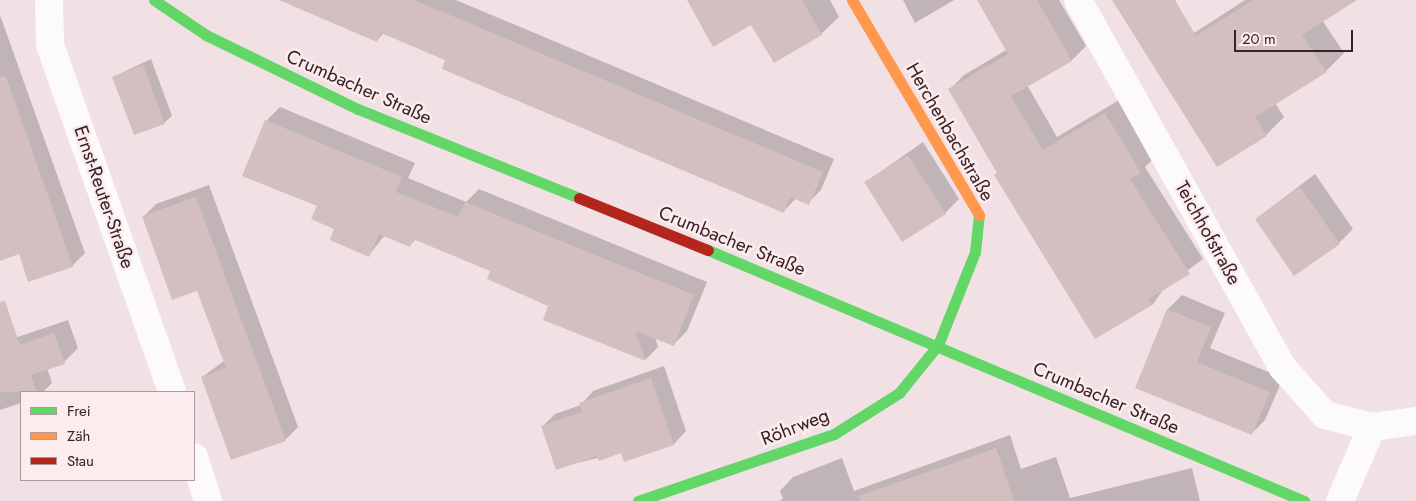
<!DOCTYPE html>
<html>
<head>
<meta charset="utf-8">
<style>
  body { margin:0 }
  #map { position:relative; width:1416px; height:501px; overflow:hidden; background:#f1e1e4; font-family:Jost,sans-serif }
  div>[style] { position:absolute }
  .shadow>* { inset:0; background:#0003 }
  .building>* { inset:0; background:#d3bfbf }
  .street>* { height:28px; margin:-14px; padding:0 14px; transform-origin:14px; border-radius:14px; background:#fdfafb }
  .fast>* { height:11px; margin:-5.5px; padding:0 5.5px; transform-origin:5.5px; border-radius:5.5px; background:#63d668 }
  .slow>* { height:11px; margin:-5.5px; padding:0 5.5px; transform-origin:5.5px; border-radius:5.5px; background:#ff974d }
  .jam>* { height:11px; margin:-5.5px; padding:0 5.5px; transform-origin:5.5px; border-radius:5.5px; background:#b3261e }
  span { translate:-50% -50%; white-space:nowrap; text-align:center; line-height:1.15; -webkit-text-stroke:5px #fbecee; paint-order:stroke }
  .street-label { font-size:19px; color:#3b2026 }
  .legend { position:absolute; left:20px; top:391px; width:175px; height:90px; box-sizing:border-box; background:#fbecee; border:1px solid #ae9a9e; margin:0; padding:6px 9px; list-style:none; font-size:15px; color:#3b2026 }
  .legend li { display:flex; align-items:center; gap:10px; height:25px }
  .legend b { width:25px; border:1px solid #ae9a9e }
  .scale { position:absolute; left:1234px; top:30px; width:119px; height:22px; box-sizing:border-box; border:2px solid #3b2026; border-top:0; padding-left:6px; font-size:15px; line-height:18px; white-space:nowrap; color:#3b2026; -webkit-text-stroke:4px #fbecee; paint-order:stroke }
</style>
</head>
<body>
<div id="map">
  <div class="shadow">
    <div style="clip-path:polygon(305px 0,456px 0,834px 159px,821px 190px,808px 203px,796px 198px,784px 211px,384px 33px,377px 40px)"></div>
    <div style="clip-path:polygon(688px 0,830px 0,839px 17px,821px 34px,752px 23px)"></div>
    <div style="clip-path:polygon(903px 0,954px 0,915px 23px)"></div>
    <div style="clip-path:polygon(978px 0,1059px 0,1086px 46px,1072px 60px,1027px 85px,1057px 137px,1119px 100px,1154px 158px,1145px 167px,1203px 259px,1164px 288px,1154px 303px,1096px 337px,950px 89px,964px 75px,1008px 49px)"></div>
    <div style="clip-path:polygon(1245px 0,1345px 0,1322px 20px,1344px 53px,1326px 71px,1275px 103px,1284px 117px,1266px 135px,1217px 165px,1153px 65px,1171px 48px)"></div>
    <div style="clip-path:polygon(0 15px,85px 253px,72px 266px,20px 253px,0 220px)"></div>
    <div style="clip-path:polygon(151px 59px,172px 116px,164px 123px,113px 77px)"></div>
    <div style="clip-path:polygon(280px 107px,415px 163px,408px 178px,466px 202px,479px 189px,707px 282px,687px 331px,673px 345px,655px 337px,658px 347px,645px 360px,492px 271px,416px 239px,410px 245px,385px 235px,369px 255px,336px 229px,318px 205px,244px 175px,267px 120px)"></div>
    <div style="clip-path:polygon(923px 142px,959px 199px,945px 213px,866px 182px)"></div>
    <div style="clip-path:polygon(1315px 174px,1353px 229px,1339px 243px,1256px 219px)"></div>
    <div style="clip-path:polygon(209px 185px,298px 427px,285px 440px,232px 459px,202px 377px,224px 361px,198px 289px,143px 217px,156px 204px)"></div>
    <div style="clip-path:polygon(1182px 295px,1225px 313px,1210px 348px,1283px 378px,1265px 420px,1251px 434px,1136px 387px,1168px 309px)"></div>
    <div style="clip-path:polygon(68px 320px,78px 348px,64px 362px,47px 368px,52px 383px,43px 392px,21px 392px,21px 403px,0 410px,0 343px)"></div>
    <div style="clip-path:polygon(664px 366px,686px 431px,674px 444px,625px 460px,622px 452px,556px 468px,542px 427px,555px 414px,581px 405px,593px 391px)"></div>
    <div style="clip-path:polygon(1010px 435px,1021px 469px,1056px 457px,1070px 498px,1192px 468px,1200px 501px,778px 501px,783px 499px,780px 491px,793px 477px,842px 458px,854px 491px)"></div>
  </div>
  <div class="building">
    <div style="clip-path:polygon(279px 0,414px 0,823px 172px,809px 205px,790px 197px,784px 213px,442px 69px,445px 60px,381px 33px,377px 42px)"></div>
    <div style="clip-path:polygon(687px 0,802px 0,822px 35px,774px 63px,751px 25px,713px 47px)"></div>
    <div style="clip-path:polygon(977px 0,1037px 0,1072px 61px,1011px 96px,1043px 150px,1105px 113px,1141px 173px,1130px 179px,1190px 274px,1147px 300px,1154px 304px,1095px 339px,994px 175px,997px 173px,948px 89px,1008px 54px)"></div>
    <div style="clip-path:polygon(1112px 0,1175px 0,1196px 36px,1253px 0,1357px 0,1302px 35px,1327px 72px,1255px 117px,1267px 136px,1217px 167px)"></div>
    <div style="clip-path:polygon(143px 65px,165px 124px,134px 135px,112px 77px)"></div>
    <div style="clip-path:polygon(6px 76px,73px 267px,28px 282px,19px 254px,0 261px,0 77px)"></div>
    <div style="clip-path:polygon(265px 120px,402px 177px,396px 192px,458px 217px,465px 202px,694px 295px,674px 346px,635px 331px,646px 361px,543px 320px,548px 306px,487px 279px,490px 271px,413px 239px,410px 247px,379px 234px,369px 257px,330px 240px,334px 229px,311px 219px,317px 206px,242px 176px)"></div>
    <div style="clip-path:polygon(908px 155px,946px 214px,902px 242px,864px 182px)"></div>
    <div style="clip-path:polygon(1300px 187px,1340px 244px,1294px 276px,1255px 219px)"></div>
    <div style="clip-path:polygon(196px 197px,286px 441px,231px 460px,201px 377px,226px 368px,197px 291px,172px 300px,142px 216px)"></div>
    <div style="clip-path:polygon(5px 301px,20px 345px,54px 333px,65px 364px,31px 375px,37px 392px,0 392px,0 302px)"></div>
    <div style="clip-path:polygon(1167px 309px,1211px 327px,1197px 362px,1270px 392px,1252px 435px,1135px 388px)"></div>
    <div style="clip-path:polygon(651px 378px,674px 445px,624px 462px,621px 453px,599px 461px,597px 456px,556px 470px,541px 426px,582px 412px,579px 403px)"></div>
    <div style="clip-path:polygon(996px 448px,1014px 501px,860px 501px,859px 496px)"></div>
  </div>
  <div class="street">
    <div style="left:49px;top:0;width:45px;rotate:88.7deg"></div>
    <div style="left:50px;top:45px;width:368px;rotate:70.6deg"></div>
    <div style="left:1078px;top:0;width:421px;rotate:60.9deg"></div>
    <div style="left:1283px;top:368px;width:63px;rotate:48.2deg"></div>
    <div style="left:1325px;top:415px;width:49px;rotate:14.3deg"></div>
    <div style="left:1372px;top:427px;width:44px;rotate:-7.8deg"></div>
    <div style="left:194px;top:457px;width:46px;rotate:72.3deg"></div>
    <div style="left:1340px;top:501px;width:81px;rotate:-66.6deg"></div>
  </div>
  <div class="fast">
    <div style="left:154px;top:0;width:63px;rotate:33.9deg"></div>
    <div style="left:206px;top:35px;width:169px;rotate:26deg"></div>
    <div style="left:358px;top:109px;width:238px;rotate:21.9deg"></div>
    <div style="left:708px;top:250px;width:647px;rotate:22.84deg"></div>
    <div style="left:638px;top:501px;width:207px;rotate:-18.9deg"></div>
    <div style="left:834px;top:434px;width:77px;rotate:-32.2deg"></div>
    <div style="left:899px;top:393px;width:62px;rotate:-50.9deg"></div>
    <div style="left:938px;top:345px;width:100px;rotate:-68.3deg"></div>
    <div style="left:975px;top:252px;width:37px;rotate:-84deg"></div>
  </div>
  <div class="slow">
    <div style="left:852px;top:0;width:250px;rotate:59.4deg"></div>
  </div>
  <div class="jam">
    <div style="left:579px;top:198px;width:139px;rotate:22deg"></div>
  </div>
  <div class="street-label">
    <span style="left:359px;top:87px;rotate:24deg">Crumbacher Straße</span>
    <span style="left:950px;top:132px;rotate:60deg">Herchenbachstraße</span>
    <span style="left:104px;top:197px;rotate:71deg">Ernst-Reuter-Straße</span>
    <span style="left:1208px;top:233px;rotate:61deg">Teichhofstraße</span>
    <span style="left:732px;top:241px;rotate:22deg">Crumbacher Straße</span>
    <span style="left:1106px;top:398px;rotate:23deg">Crumbacher Straße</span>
    <span style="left:795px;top:427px;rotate:-21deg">Röhrweg</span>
  </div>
  <ul class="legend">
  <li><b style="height:6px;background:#63d668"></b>Frei</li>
  <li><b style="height:6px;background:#ff974d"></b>Zäh</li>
  <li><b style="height:6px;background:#b3261e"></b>Stau</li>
  </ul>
  <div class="scale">20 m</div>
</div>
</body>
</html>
